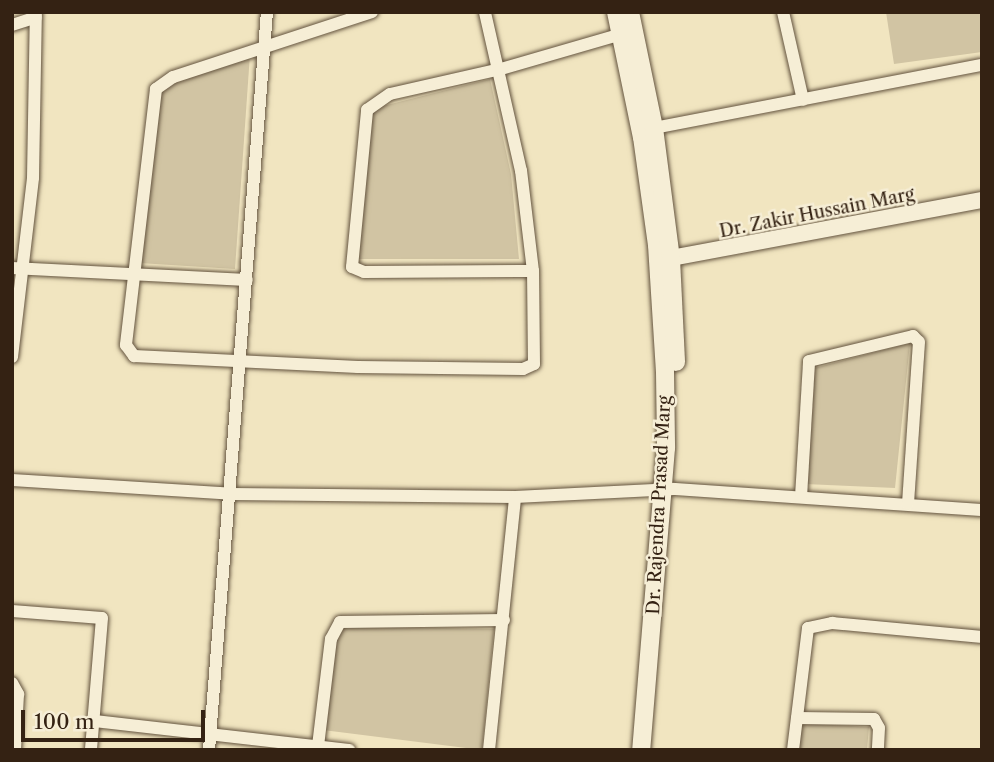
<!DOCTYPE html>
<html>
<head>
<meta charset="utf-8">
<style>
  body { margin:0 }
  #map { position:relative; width:994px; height:762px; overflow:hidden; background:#f1e5c0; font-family:"Libre Caslon Text",serif }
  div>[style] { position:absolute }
  .green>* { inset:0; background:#d1c4a3 }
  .roads { filter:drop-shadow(0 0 2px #63533e) drop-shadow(0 0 2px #63533e) }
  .minor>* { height:12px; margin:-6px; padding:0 6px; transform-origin:6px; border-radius:6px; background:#f6eed6 }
  .tertiary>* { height:16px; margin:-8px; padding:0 8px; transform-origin:8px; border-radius:8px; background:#f6eed6 }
  .secondary>* { height:18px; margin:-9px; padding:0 9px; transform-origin:9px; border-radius:9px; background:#f6eed6 }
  span { translate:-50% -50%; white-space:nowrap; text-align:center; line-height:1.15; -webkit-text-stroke:5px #f6eed6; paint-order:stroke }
  .street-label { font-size:18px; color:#342213 }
  .frame { position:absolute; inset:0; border:14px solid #342213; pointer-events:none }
  .scale { position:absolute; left:21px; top:710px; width:184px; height:32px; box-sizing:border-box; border:4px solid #342213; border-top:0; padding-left:9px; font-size:21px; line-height:24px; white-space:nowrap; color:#342213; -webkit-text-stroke:5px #f6eed6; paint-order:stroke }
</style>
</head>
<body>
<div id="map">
  <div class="green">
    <div style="clip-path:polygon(886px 12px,982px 12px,982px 52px,894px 64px)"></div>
    <div style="clip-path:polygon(250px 54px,235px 269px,139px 263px,154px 86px)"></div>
    <div style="clip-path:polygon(490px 79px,511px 174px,519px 259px,351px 259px,367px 110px)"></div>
    <div style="clip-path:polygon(910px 343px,895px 488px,805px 484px,811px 369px)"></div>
    <div style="clip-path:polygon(332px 626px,494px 629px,482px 750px,323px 730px)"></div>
    <div style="clip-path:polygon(798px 723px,869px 727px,867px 750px,796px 750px)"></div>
  </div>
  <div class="roads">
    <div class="minor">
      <div style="left:372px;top:12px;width:209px;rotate:161.9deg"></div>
      <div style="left:173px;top:77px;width:21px;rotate:145deg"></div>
      <div style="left:156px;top:89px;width:258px;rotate:96.7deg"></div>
      <div style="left:126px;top:345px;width:14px;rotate:54deg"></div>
      <div style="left:134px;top:356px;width:224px;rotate:2.8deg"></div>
      <div style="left:358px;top:367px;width:165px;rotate:0.7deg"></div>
      <div style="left:523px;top:369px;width:12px;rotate:-24deg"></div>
      <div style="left:534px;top:364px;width:93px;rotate:-90.6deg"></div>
      <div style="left:533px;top:271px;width:101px;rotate:-96.8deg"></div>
      <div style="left:521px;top:171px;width:163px;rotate:-102.8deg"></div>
      <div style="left:783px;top:12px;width:90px;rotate:77.2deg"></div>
      <div style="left:12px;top:25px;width:25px;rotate:-18deg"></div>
      <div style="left:654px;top:128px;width:334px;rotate:-10.9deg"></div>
      <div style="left:12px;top:268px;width:235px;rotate:2.9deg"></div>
      <div style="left:533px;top:271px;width:169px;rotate:179.7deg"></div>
      <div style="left:364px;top:272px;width:13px;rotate:-157deg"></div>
      <div style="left:352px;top:267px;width:158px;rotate:-84.5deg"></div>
      <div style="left:367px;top:110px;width:28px;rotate:-35deg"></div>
      <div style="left:390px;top:94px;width:114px;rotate:-12.7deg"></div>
      <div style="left:501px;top:69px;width:132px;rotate:-16.2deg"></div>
      <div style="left:12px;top:357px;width:180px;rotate:-83.3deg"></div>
      <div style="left:33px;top:178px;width:166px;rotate:-89deg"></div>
      <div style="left:12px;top:480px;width:220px;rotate:3.6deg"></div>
      <div style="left:232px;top:494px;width:283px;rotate:0.6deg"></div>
      <div style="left:515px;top:497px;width:159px;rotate:-2.9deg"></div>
      <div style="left:674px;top:489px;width:309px;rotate:3.9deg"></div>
      <div style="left:801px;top:497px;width:136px;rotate:-86.6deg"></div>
      <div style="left:809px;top:361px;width:107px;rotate:-13.5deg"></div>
      <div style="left:913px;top:336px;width:8px;rotate:45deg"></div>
      <div style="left:919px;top:342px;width:162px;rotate:93.9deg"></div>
      <div style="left:12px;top:611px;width:90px;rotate:4.4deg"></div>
      <div style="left:102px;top:618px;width:132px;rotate:94.8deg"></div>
      <div style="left:12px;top:683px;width:13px;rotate:61deg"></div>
      <div style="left:18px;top:694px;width:56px;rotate:93.1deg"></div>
      <div style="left:797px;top:718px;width:77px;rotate:0.7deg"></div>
      <div style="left:874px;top:719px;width:10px;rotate:61deg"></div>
      <div style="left:879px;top:728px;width:22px;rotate:93deg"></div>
      <div style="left:94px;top:721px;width:257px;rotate:6.5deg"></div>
      <div style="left:318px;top:746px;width:108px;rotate:-83.1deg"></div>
      <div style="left:331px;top:639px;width:19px;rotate:-62deg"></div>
      <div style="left:340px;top:622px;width:164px;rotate:-0.7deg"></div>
      <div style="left:209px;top:750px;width:740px;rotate:-85.51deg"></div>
      <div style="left:489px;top:750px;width:254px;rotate:-84.1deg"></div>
      <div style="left:793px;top:750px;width:123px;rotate:-83deg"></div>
      <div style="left:808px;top:628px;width:25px;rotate:-12deg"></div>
      <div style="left:832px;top:623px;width:151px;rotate:5.3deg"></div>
    </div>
    <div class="tertiary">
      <div style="left:661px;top:260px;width:327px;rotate:-10.6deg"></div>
    </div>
    <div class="secondary">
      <div style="left:616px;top:12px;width:128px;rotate:78.3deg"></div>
      <div style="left:642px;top:137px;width:109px;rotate:82.1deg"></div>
      <div style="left:657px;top:245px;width:127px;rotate:86.4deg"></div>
      <div style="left:665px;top:372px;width:76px;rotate:89.2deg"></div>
      <div style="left:666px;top:448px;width:303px;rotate:94.7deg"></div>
      <div style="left:630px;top:12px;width:118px;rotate:78.3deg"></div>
      <div style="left:654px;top:128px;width:132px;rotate:82.6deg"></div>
      <div style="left:671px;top:259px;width:103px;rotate:87.2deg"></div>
    </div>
  </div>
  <div class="street-label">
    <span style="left:817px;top:213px;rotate:-11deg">Dr. Zakir Hussain Marg</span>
    <span style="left:659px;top:505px;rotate:-87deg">Dr. Rajendra Prasad Marg</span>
  </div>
  <div class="frame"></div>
  <div class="scale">100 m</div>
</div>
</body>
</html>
